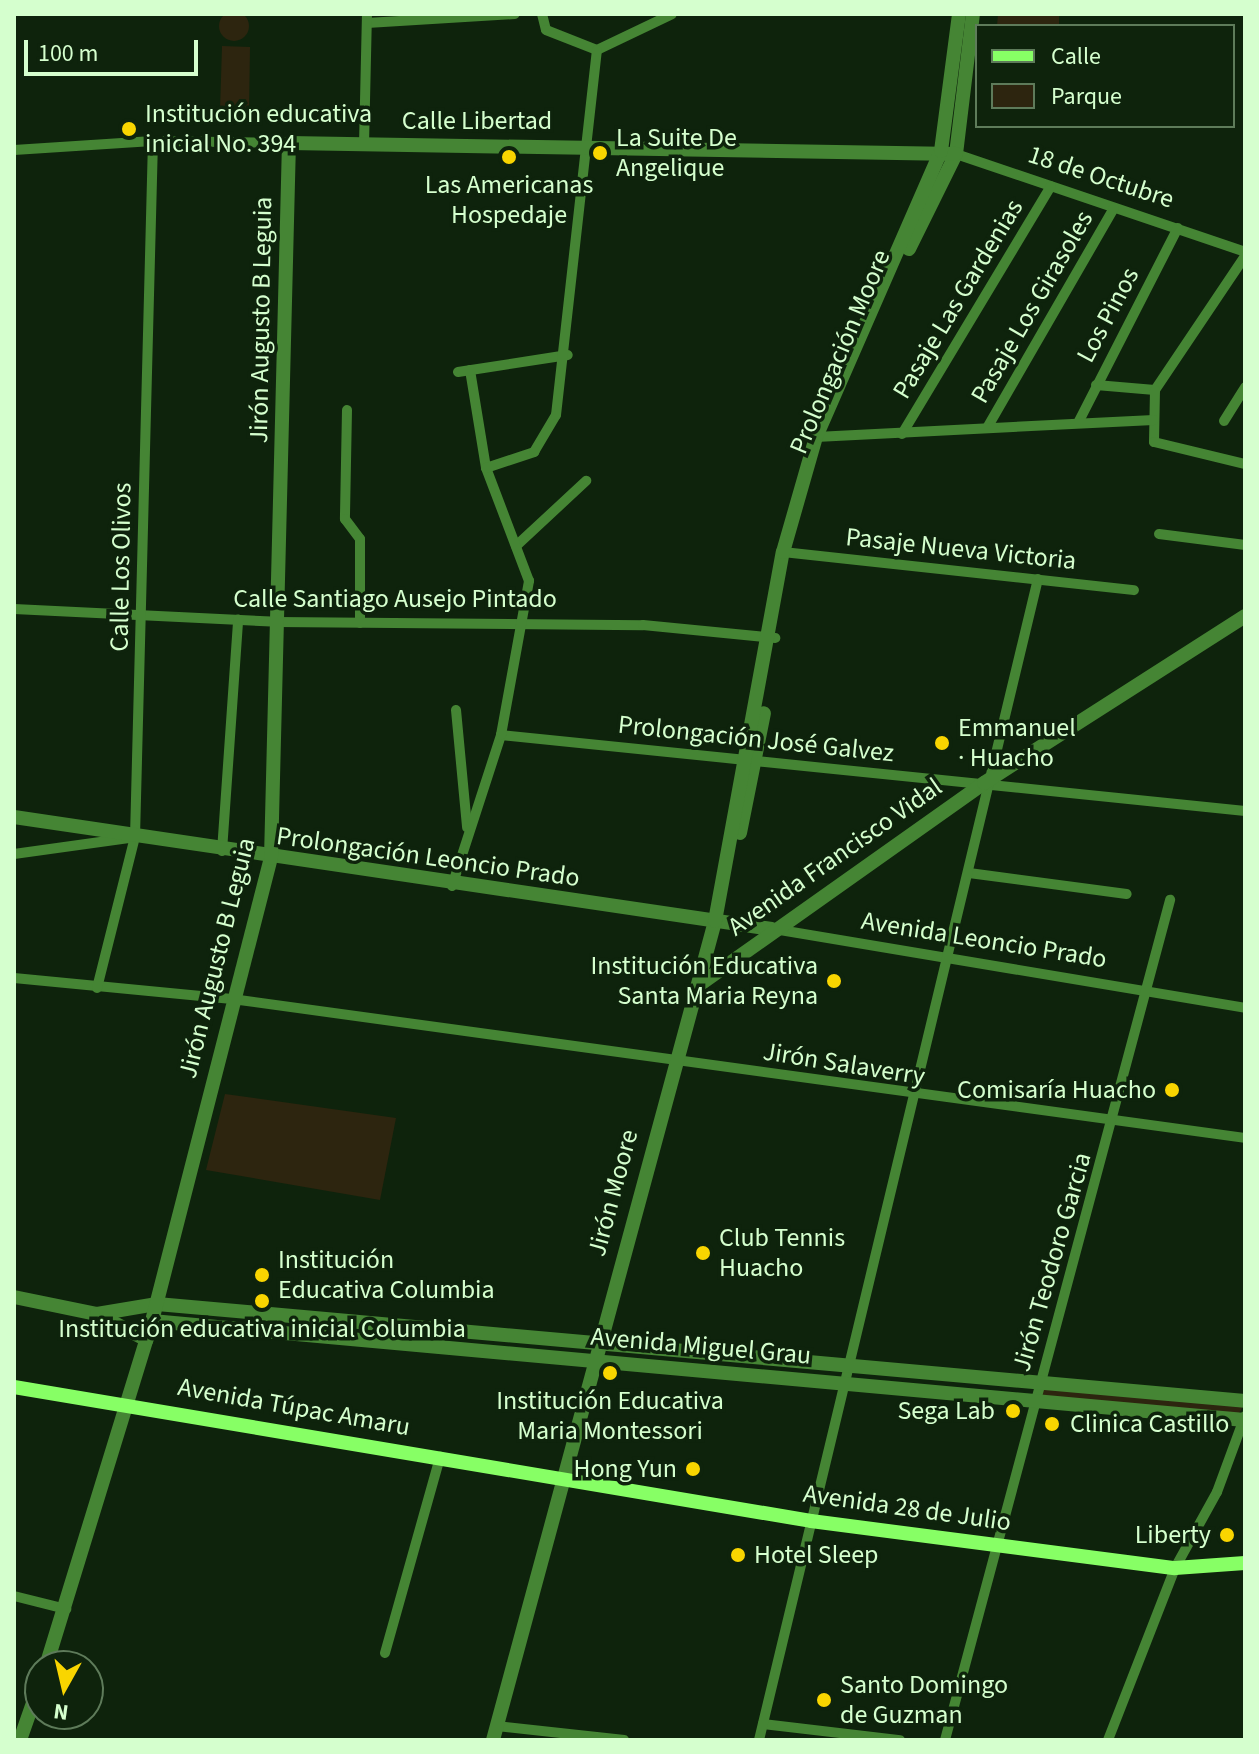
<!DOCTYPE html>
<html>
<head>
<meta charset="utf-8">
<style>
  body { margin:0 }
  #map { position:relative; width:1259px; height:1754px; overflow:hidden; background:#0e230c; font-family:"Source Sans 3",sans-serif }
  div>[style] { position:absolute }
  .green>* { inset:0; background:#2d250f }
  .round { border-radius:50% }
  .minor>* { height:10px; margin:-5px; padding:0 5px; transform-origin:5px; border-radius:5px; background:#458534 }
  .tertiary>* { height:14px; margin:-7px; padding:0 7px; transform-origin:7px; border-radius:7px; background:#458534 }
  .secondary>* { height:14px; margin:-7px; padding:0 7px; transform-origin:7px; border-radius:7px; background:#87ff65 }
  .dots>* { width:22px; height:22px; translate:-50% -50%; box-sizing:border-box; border:4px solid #0e230c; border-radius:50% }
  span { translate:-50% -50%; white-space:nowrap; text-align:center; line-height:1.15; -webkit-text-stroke:7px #0e230c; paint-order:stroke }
  .poi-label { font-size:26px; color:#d5ffce }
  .left { translate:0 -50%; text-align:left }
  .right { translate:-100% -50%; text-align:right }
  .street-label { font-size:26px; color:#d5ffce }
  .frame { position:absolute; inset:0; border:16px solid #d5ffce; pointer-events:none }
  .legend { position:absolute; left:975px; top:24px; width:260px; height:104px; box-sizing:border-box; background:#0e230c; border:2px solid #5e7b5a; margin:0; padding:10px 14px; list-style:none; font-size:24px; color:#d5ffce }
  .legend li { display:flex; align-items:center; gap:16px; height:40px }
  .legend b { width:40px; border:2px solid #5e7b5a }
  .north { position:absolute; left:24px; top:1650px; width:80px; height:80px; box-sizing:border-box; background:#0e230c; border:2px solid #5e7b5a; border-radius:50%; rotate:188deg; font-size:22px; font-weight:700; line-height:32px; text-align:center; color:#d5ffce }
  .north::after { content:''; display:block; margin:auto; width:28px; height:36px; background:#f9d500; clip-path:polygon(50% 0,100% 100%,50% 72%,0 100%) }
  .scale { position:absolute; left:24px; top:40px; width:174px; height:36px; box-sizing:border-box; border:4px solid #d5ffce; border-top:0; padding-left:10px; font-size:24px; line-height:28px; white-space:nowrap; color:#d5ffce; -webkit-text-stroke:6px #0e230c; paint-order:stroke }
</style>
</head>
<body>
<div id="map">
  <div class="green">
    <div class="round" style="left:219px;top:11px;width:30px;height:30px"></div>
    <div style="clip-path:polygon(998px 14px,1059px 14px,1059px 26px,997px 26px)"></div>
    <div style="clip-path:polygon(222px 46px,250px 47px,249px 111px,220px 111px)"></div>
    <div style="clip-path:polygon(225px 1094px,396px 1118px,380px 1200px,206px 1170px)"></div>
    <div style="clip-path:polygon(1044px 1385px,1245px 1403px,1238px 1415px,1041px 1398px)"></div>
  </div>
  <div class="minor">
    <div style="left:542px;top:14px;width:16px;rotate:76deg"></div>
    <div style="left:546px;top:30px;width:55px;rotate:21.4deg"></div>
    <div style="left:367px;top:23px;width:148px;rotate:-3.5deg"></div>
    <div style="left:597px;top:50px;width:83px;rotate:-25.6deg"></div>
    <div style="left:364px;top:145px;width:131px;rotate:-88.7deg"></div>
    <div style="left:14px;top:150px;width:139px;rotate:-3.7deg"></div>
    <div style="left:153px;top:141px;width:136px;rotate:0.8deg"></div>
    <div style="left:956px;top:154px;width:305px;rotate:18.7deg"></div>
    <div style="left:470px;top:370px;width:99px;rotate:80.7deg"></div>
    <div style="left:458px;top:372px;width:111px;rotate:-8.8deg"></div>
    <div style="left:1096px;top:385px;width:59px;rotate:4.8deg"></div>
    <div style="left:1155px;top:390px;width:161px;rotate:-56.1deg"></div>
    <div style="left:1155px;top:390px;width:52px;rotate:91.1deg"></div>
    <div style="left:1154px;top:442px;width:94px;rotate:13.6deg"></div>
    <div style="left:347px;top:410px;width:109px;rotate:91.1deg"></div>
    <div style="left:345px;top:519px;width:25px;rotate:53deg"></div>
    <div style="left:360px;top:539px;width:84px;rotate:90deg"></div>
    <div style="left:1224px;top:421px;width:40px;rotate:-58deg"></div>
    <div style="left:1078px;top:423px;width:219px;rotate:-62.9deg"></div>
    <div style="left:987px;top:428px;width:254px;rotate:-60deg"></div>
    <div style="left:902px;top:434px;width:289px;rotate:-59deg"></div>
    <div style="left:816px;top:437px;width:338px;rotate:-2.9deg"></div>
    <div style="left:1159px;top:534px;width:87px;rotate:7.3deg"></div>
    <div style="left:516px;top:546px;width:96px;rotate:-42.9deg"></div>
    <div style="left:783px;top:552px;width:353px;rotate:6.2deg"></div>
    <div style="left:14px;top:609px;width:263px;rotate:2.8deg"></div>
    <div style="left:277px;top:622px;width:366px;rotate:0.5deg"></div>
    <div style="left:643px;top:625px;width:133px;rotate:5.6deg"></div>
    <div style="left:456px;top:710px;width:118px;rotate:84.6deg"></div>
    <div style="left:501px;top:735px;width:748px;rotate:5.83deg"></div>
    <div style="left:222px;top:851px;width:232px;rotate:-86deg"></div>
    <div style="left:14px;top:854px;width:116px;rotate:-7.9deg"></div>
    <div style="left:969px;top:873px;width:159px;rotate:7.6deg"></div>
    <div style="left:452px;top:886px;width:159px;rotate:-72deg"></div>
    <div style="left:501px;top:735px;width:157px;rotate:-79.7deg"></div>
    <div style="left:529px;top:581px;width:121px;rotate:-110.8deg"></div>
    <div style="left:486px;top:468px;width:51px;rotate:-18.4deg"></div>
    <div style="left:534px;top:452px;width:43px;rotate:-59.3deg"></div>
    <div style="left:556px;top:415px;width:367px;rotate:-83.6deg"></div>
    <div style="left:774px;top:929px;width:478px;rotate:9.5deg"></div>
    <div style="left:14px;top:978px;width:219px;rotate:5.5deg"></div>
    <div style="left:232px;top:999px;width:1022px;rotate:7.81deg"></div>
    <div style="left:97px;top:988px;width:156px;rotate:-75.9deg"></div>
    <div style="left:135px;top:837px;width:696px;rotate:-88.52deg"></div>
    <div style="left:14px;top:1596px;width:54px;rotate:14deg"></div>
    <div style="left:385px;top:1653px;width:204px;rotate:-74.3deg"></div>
    <div style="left:763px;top:1724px;width:138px;rotate:6.7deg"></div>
    <div style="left:497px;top:1726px;width:128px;rotate:6.3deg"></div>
    <div style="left:759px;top:1740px;width:1194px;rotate:-76.49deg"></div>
    <div style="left:945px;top:1740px;width:870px;rotate:-75deg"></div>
    <div style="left:1108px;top:1740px;width:185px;rotate:-68.7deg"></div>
    <div style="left:1175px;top:1568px;width:87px;rotate:-61.1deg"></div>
    <div style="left:1217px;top:1492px;width:81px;rotate:-69.8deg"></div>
  </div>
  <div class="tertiary">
    <div style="left:909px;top:249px;width:106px;rotate:-63.7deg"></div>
    <div style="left:956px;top:154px;width:141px;rotate:-83.1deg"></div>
    <div style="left:14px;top:817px;width:766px;rotate:8.41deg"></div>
    <div style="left:740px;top:833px;width:122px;rotate:-78.7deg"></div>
    <div style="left:699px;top:985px;width:349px;rotate:-35.3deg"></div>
    <div style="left:984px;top:783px;width:310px;rotate:-32.6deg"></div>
    <div style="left:14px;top:1297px;width:85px;rotate:11.6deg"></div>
    <div style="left:97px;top:1314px;width:56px;rotate:27.5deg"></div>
    <div style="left:97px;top:1314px;width:61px;rotate:-9.5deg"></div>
    <div style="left:157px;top:1304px;width:1092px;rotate:5.09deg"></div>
    <div style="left:152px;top:1321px;width:1097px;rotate:5.18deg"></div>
    <div style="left:46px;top:1666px;width:361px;rotate:-72.9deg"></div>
    <div style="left:152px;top:1321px;width:478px;rotate:-75.6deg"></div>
    <div style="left:271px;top:858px;width:715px;rotate:-88.56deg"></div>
    <div style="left:289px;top:143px;width:667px;rotate:0.94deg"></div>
    <div style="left:20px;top:1740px;width:60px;rotate:-70.7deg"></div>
    <div style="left:493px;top:1740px;width:849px;rotate:-74.83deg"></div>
    <div style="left:715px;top:921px;width:375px;rotate:-79.6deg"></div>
    <div style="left:783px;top:552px;width:120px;rotate:-74deg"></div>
    <div style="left:816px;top:437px;width:312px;rotate:-66.4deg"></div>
    <div style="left:941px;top:151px;width:138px;rotate:-82.5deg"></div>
  </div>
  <div class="secondary">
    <div style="left:14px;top:1387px;width:808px;rotate:9.54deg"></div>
    <div style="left:811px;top:1521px;width:367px;rotate:7.4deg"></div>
    <div style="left:1175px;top:1568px;width:70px;rotate:-4.1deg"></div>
  </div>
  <div class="dots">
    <div style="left:129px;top:129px;background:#f9d500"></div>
    <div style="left:600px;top:153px;background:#f9d500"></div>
    <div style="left:509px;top:157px;background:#f9d500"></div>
    <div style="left:942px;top:743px;background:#f9d500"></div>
    <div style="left:834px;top:981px;background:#f9d500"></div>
    <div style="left:1172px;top:1090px;background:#f9d500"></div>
    <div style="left:703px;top:1253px;background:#f9d500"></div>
    <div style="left:262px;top:1275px;background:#f9d500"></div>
    <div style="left:262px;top:1301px;background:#f9d500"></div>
    <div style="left:610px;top:1373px;background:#f9d500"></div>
    <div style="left:1013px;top:1411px;background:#f9d500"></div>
    <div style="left:1052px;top:1424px;background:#f9d500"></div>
    <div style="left:693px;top:1469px;background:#f9d500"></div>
    <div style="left:1227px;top:1535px;background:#f9d500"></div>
    <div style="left:738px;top:1555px;background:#f9d500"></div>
    <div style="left:824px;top:1700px;background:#f9d500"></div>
  </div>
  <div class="poi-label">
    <span class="left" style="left:145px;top:129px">Institución educativa<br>inicial No. 394</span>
    <span class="left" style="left:616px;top:153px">La Suite De<br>Angelique</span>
    <span style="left:509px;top:200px">Las Americanas<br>Hospedaje</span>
    <span class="left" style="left:958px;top:743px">Emmanuel<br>· Huacho</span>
    <span class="right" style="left:818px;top:981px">Institución Educativa<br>Santa Maria Reyna</span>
    <span class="right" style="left:1156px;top:1090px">Comisaría Huacho</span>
    <span class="left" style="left:719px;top:1253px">Club Tennis<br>Huacho</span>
    <span class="left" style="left:278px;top:1275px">Institución<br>Educativa Columbia</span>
    <span style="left:262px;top:1329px">Institución educativa inicial Columbia</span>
    <span style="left:610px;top:1416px">Institución Educativa<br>Maria Montessori</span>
    <span class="right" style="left:995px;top:1411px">Sega Lab</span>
    <span class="left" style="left:1070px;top:1424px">Clinica Castillo</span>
    <span class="right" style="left:677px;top:1469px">Hong Yun</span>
    <span class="right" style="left:1211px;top:1535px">Liberty</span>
    <span class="left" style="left:754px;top:1555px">Hotel Sleep</span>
    <span class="left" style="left:840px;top:1700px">Santo Domingo<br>de Guzman</span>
  </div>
  <div class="street-label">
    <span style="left:477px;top:121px">Calle Libertad</span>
    <span style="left:1101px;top:177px;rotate:18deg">18 de Octubre</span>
    <span style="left:958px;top:299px;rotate:-59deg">Pasaje Las Gardenias</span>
    <span style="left:1032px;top:307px;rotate:-60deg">Pasaje Los Girasoles</span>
    <span style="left:1108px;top:315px;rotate:-62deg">Los Pinos</span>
    <span style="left:261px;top:320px;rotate:-89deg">Jirón Augusto B Leguia</span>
    <span style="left:840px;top:352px;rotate:-67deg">Prolongación Moore</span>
    <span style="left:961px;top:549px;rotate:6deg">Pasaje Nueva Victoria</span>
    <span style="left:121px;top:567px;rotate:-89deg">Calle Los Olivos</span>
    <span style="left:395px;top:599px">Calle Santiago Ausejo Pintado</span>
    <span style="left:756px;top:739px;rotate:6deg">Prolongación José Galvez</span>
    <span style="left:428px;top:857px;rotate:8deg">Prolongación Leoncio Prado</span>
    <span style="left:835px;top:857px;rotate:-35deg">Avenida Francisco Vidal</span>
    <span style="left:984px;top:940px;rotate:9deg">Avenida Leoncio Prado</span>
    <span style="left:217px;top:958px;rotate:-76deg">Jirón Augusto B Leguia</span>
    <span style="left:844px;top:1064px;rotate:9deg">Jirón Salaverry</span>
    <span style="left:613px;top:1193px;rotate:-75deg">Jirón Moore</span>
    <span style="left:1052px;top:1262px;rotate:-74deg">Jirón Teodoro Garcia</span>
    <span style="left:701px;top:1346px;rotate:5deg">Avenida Miguel Grau</span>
    <span style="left:294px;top:1407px;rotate:10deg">Avenida Túpac Amaru</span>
    <span style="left:907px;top:1508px;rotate:8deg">Avenida 28 de Julio</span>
  </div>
  <div class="frame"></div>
  <ul class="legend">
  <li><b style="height:10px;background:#87ff65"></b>Calle</li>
  <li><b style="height:22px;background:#2d250f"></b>Parque</li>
  </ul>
  <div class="north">N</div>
  <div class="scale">100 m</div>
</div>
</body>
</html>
